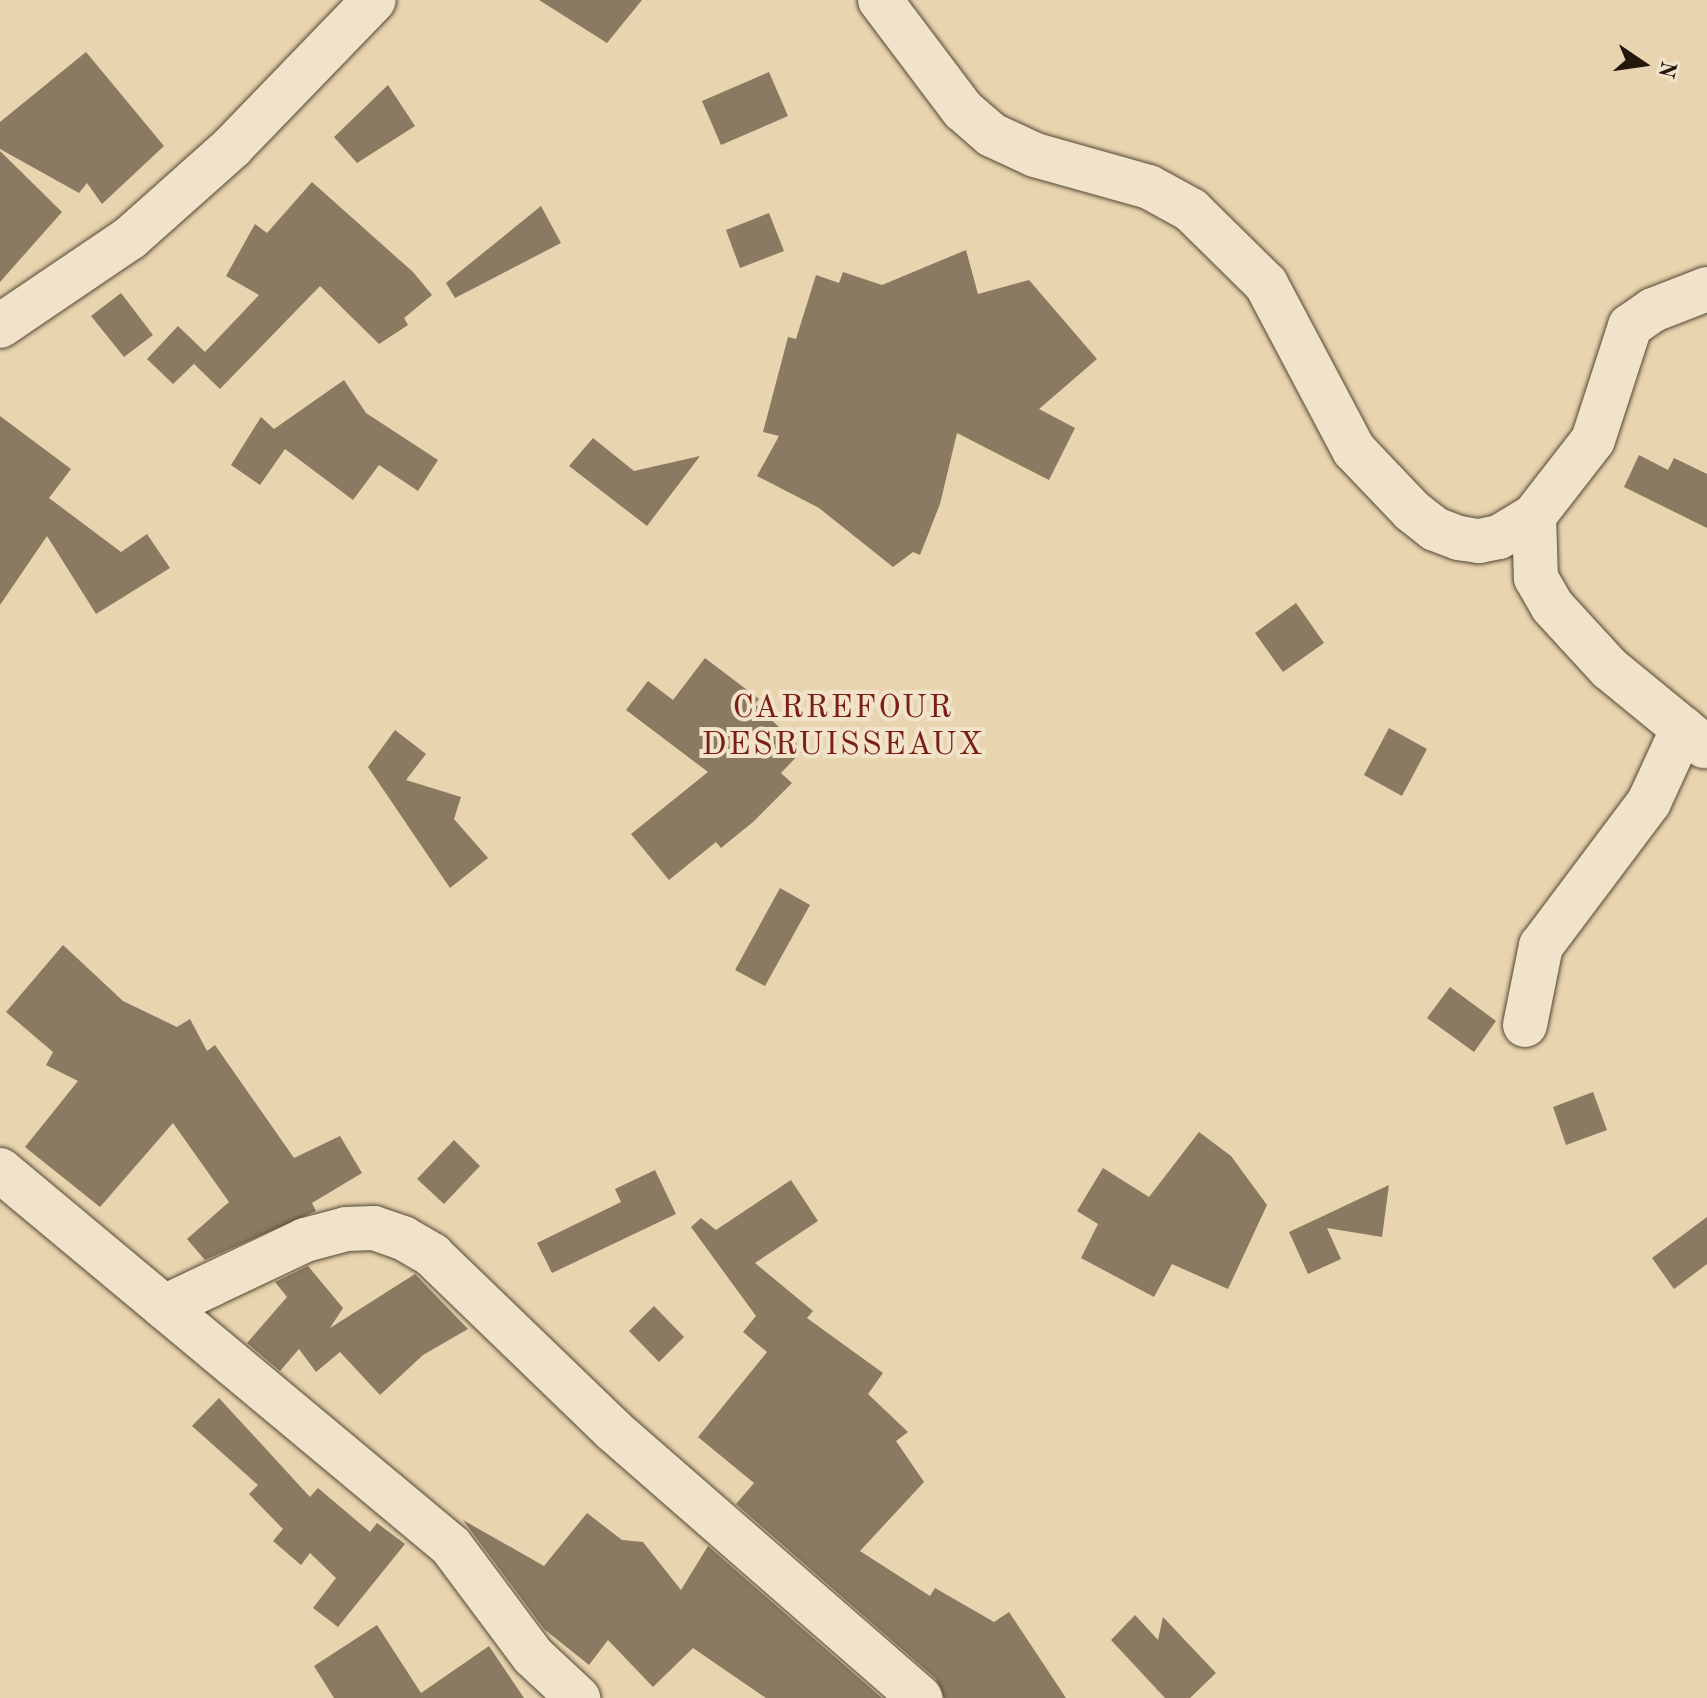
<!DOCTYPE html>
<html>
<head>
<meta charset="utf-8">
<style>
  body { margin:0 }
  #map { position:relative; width:1707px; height:1698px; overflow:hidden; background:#e8d4ae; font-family:"Old Standard TT",serif }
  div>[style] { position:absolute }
  .building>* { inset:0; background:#8a7a61 }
  .roads { filter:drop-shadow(0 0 2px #554736) drop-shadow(0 0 2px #554736) }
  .minor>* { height:44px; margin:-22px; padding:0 22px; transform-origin:22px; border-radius:22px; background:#f0e3ca }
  span { translate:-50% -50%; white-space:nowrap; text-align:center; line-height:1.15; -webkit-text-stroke:8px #f0e3ca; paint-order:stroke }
  .quarter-label { font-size:32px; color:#7a1f14; letter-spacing:2px }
  .north { position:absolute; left:1603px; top:24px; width:80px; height:80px; -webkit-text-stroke:6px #f0e3ca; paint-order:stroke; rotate:103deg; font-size:22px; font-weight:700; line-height:32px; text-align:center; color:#24180e }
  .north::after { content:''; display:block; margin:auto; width:28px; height:36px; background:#24180e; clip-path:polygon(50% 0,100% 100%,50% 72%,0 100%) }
</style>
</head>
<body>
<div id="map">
  <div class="building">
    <div style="clip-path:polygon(539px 0,642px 0,607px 43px)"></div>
    <div style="clip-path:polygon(86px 52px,164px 146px,102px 204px,87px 183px,79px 193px,0 149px,0 122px)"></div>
    <div style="clip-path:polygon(769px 72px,788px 116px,721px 145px,702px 101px)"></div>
    <div style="clip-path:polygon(388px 85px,415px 126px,357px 163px,334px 137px)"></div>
    <div style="clip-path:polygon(0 151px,62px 212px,0 282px)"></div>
    <div style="clip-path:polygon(312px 182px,413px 272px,432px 295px,404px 318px,408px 325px,379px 344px,320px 286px,220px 389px,194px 364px,200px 358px,173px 384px,147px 359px,178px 326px,205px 352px,259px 295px,226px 276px,255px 224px,267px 233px)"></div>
    <div style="clip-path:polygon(541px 206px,561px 243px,455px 298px,446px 283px)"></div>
    <div style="clip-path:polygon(769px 213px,784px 251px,740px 268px,726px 230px)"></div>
    <div style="clip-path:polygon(966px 250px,978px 294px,1029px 280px,1097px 359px,1039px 409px,1075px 428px,1049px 480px,957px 433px,940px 504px,920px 555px,913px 552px,893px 567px,819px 508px,757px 476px,779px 436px,763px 432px,788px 337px,796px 339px,816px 275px,839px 283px,843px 272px,882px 285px)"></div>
    <div style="clip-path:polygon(121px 293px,153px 335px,124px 357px,91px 316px)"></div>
    <div style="clip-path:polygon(344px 380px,366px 413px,438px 460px,418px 491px,379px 465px,353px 500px,285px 449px,260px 485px,231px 465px,261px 417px,274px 429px)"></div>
    <div style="clip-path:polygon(0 416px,71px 469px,49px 498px,121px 552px,147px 534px,170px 568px,96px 614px,47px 536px,0 605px)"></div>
    <div style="clip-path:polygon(593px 438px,634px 471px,700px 456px,647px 526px,569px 466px)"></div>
    <div style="clip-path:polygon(1639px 455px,1668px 470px,1674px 458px,1707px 474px,1707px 528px,1624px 487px)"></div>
    <div style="clip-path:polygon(1296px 603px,1324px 643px,1283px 672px,1255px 633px)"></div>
    <div style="clip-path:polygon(705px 658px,759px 699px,755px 704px,803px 750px,781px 773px,792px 783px,753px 822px,721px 848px,716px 842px,669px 880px,631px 834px,708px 772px,626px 710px,648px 681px,673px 700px)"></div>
    <div style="clip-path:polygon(1389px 728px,1427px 749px,1402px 796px,1364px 775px)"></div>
    <div style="clip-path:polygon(395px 730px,426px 754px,406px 780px,461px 797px,454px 819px,488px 858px,450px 888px,368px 767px)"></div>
    <div style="clip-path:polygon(780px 888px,810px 905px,765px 986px,735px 970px)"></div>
    <div style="clip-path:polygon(63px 945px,123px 1001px,177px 1027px,190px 1019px,207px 1051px,215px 1045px,294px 1158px,340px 1136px,362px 1173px,312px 1203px,316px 1211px,205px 1260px,187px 1239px,229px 1202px,173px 1123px,100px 1207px,25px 1147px,78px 1081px,46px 1065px,53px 1052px,6px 1012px)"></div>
    <div style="clip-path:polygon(1450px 987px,1496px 1021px,1474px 1052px,1427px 1018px)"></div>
    <div style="clip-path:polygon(1593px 1092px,1607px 1130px,1566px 1145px,1553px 1107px)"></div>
    <div style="clip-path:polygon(1199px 1132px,1231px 1156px,1267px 1205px,1228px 1289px,1172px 1264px,1154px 1297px,1081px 1258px,1098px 1224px,1077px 1211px,1103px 1168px,1149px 1197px)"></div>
    <div style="clip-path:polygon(454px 1140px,480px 1166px,444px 1204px,417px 1179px)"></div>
    <div style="clip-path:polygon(655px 1170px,676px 1214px,552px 1273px,537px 1243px,621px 1202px,615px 1189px)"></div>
    <div style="clip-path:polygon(791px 1180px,818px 1221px,755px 1263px,813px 1311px,807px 1318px,883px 1373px,868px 1394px,908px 1432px,896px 1441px,924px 1482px,860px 1551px,930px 1596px,935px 1588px,994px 1622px,1009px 1612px,1066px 1698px,944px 1698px,936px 1679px,736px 1504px,754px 1483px,698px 1437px,767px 1352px,743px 1332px,756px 1316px,691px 1227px,701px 1218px,716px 1230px)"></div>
    <div style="clip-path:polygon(1389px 1185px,1382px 1237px,1327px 1228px,1341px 1259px,1308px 1274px,1289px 1232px)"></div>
    <div style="clip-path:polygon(1707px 1217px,1707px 1264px,1674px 1289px,1652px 1258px)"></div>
    <div style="clip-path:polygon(308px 1266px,343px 1308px,330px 1328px,415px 1274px,468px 1329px,423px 1355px,380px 1395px,340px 1352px,316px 1372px,299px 1349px,280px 1371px,247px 1343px,287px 1297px,275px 1282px)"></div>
    <div style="clip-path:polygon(654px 1306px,684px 1337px,659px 1362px,629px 1331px)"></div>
    <div style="clip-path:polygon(219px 1398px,310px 1497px,318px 1488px,370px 1532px,377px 1523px,405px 1544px,338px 1627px,313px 1608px,336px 1578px,310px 1553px,301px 1565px,273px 1541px,283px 1529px,249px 1494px,258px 1485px,192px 1426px)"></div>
    <div style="clip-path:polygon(587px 1513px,622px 1540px,643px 1542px,681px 1590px,708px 1546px,882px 1698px,766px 1698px,693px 1648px,653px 1687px,608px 1640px,589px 1665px,544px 1629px,463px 1520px,544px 1566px)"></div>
    <div style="clip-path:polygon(1135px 1615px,1158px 1640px,1163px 1617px,1216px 1673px,1190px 1698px,1165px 1698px,1111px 1640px)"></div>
    <div style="clip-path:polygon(377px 1625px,421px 1693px,489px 1646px,524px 1698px,334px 1698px,314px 1666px)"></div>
  </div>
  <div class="roads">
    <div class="minor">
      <div style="left:880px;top:0;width:138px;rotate:53deg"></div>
      <div style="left:963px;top:110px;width:38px;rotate:41deg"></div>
      <div style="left:992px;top:135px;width:47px;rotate:24.9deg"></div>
      <div style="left:1035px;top:155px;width:118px;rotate:15.7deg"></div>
      <div style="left:1149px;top:187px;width:48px;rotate:28.7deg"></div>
      <div style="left:1191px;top:210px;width:105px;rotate:44.6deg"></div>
      <div style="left:1266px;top:284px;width:188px;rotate:62.1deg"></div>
      <div style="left:1354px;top:450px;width:84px;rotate:46.4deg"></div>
      <div style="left:1412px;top:511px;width:29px;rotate:38deg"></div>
      <div style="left:1435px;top:529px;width:26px;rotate:21deg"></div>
      <div style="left:1459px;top:538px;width:20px;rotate:9deg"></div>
      <div style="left:1479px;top:541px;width:20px;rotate:-11deg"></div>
      <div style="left:1499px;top:537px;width:41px;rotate:-31deg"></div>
      <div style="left:1534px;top:516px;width:96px;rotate:-52.2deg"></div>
      <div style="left:1593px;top:440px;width:120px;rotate:-72deg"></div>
      <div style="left:1630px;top:326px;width:28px;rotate:-35deg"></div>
      <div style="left:1653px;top:310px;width:58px;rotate:-21.3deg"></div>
      <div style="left:0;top:326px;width:157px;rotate:-34.1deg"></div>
      <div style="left:130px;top:238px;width:137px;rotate:-41.7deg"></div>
      <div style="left:232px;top:147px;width:204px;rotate:-46deg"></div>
      <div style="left:1534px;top:516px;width:62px;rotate:88.2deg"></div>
      <div style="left:1536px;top:578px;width:32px;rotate:60deg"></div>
      <div style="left:1552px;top:606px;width:86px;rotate:47.4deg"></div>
      <div style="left:1610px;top:669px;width:122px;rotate:39.3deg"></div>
      <div style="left:1525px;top:1025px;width:81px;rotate:-78.6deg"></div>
      <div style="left:1541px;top:946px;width:180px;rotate:-53.1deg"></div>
      <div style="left:1649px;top:802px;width:81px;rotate:-65.3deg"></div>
      <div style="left:0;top:1170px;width:587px;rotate:39.82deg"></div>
      <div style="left:451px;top:1546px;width:137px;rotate:53.3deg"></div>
      <div style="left:533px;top:1656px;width:62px;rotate:43deg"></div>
      <div style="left:164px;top:1307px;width:156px;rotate:-25.4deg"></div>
      <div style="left:305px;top:1240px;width:42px;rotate:-15deg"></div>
      <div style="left:346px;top:1229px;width:28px;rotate:-2deg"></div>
      <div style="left:374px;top:1228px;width:31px;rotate:19deg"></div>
      <div style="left:403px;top:1238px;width:34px;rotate:30deg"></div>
      <div style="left:432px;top:1255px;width:252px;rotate:44deg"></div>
      <div style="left:613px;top:1430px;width:408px;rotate:41.1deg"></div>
    </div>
  </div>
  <div class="quarter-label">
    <span style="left:843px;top:728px">CARREFOUR<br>DESRUISSEAUX</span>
  </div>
  <div class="north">N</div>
</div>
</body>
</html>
